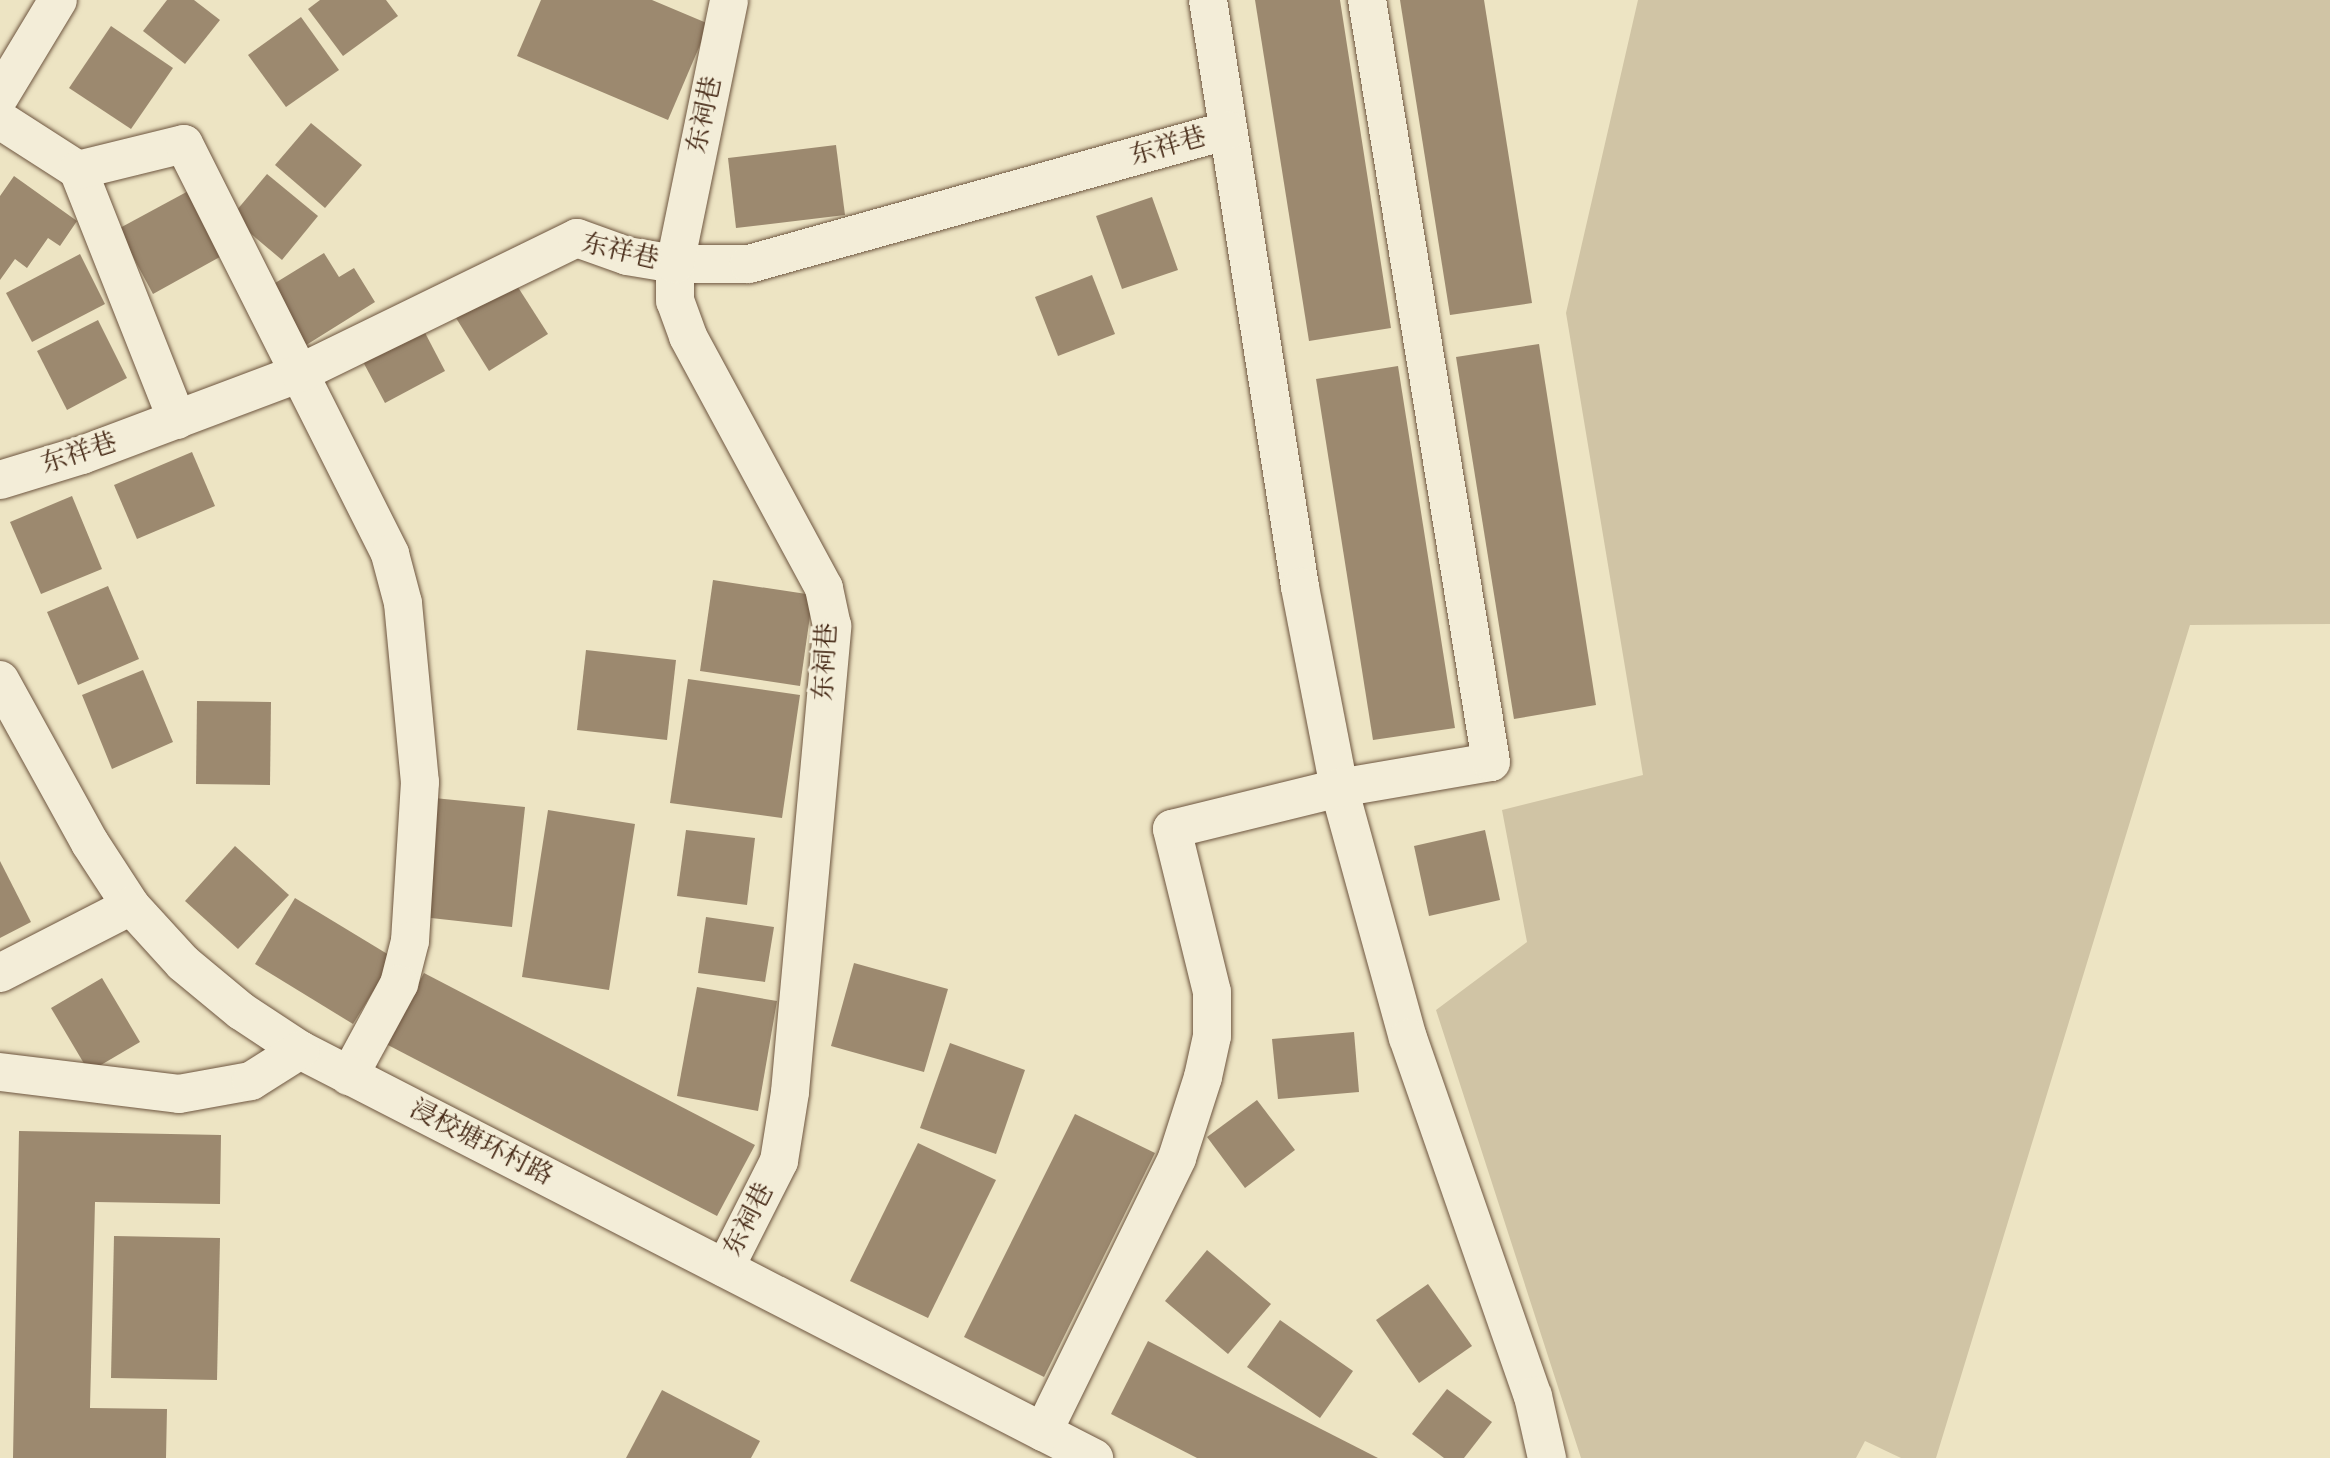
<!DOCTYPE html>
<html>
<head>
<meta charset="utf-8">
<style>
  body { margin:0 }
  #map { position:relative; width:2330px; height:1458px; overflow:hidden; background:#ede4c3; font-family:"IM FELL English","Noto Serif SC",serif }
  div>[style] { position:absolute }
  .green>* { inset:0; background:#d0c4a5 }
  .building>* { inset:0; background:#9c896f }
  .roads { filter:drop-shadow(0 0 2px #6e5640) drop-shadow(0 0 2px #6e5640) }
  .minor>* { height:38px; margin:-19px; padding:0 19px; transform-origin:19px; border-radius:19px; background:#f3edd8 }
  span { translate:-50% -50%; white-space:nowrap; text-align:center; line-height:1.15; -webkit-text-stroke:6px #f3edd8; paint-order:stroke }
  .street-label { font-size:26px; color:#442714 }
</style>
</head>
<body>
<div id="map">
  <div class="green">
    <div style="clip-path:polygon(1638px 0,2330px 0,2330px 624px,2190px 625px,1936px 1458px,1901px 1458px,1865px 1441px,1856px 1458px,1581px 1458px,1436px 1010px,1527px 942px,1502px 810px,1643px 775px,1566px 313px)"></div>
  </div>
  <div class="building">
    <div style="clip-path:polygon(167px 0,194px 0,220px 20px,185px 64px,143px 31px)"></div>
    <div style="clip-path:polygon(320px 0,386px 0,398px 16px,343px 56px,308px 9px)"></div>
    <div style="clip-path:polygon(541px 0,652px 0,709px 24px,668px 120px,517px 56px)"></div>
    <div style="clip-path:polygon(1255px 0,1340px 0,1391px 328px,1309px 341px)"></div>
    <div style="clip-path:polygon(1400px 0,1484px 0,1532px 303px,1450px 315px)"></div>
    <div style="clip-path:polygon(301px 17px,339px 70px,286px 107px,248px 55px)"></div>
    <div style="clip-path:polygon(111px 26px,173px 68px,131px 129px,69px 88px)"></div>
    <div style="clip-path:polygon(311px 123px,362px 165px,325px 208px,275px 165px)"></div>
    <div style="clip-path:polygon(836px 145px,845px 215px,736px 228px,728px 158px)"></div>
    <div style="clip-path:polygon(267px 174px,318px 216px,282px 260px,231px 217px)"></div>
    <div style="clip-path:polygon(14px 176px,77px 221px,60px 246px,48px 238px,27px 268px,15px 259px,0 280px,0 196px)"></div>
    <div style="clip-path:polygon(192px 189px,227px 253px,153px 294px,118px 229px)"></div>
    <div style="clip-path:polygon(1152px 197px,1178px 270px,1122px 289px,1096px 216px)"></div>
    <div style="clip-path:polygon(324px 253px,339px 277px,354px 268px,375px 302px,303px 347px,267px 288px)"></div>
    <div style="clip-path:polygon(80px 254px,105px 304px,32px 342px,6px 293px)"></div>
    <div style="clip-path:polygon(1092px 275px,1115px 334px,1058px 356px,1035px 297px)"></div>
    <div style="clip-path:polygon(514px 281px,548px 334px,489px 371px,456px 318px)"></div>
    <div style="clip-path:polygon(98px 320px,127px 378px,67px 410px,37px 351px)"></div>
    <div style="clip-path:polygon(422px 327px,445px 371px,385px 403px,361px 358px)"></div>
    <div style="clip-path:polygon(1539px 344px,1596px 705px,1514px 719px,1456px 357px)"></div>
    <div style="clip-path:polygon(1398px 366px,1455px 728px,1373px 740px,1316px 379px)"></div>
    <div style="clip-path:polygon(192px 452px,215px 506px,137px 539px,114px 485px)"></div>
    <div style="clip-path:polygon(72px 496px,102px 569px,41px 594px,10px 522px)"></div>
    <div style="clip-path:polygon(713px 580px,813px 595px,800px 686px,700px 671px)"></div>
    <div style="clip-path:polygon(108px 586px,139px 659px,78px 685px,47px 612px)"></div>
    <div style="clip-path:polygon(586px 650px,676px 660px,667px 740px,577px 730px)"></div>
    <div style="clip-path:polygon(143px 670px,173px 742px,112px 769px,82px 695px)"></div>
    <div style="clip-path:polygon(688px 679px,800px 695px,782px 818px,670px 803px)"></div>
    <div style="clip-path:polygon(197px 701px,271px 702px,270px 785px,196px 784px)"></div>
    <div style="clip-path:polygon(434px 798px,525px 807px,512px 927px,422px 917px)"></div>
    <div style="clip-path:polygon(548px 810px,635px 824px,609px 990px,522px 977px)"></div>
    <div style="clip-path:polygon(686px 830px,755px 838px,747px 905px,677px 896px)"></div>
    <div style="clip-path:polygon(1485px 830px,1500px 900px,1429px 916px,1414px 846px)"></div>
    <div style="clip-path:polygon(235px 846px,289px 895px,238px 949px,185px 901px)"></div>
    <div style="clip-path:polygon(0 861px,31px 922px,0 938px)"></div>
    <div style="clip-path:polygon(295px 898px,394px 958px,353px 1024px,255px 964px)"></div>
    <div style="clip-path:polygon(706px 917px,774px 927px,765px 982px,698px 973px)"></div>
    <div style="clip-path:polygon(854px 963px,948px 989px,924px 1072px,831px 1046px)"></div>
    <div style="clip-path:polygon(424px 973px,755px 1145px,717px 1216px,386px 1044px)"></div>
    <div style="clip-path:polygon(102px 978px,140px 1042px,89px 1072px,51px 1008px)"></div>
    <div style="clip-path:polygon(697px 987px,777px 1001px,758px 1111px,677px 1096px)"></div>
    <div style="clip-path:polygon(1354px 1032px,1359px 1092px,1278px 1099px,1272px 1039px)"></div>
    <div style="clip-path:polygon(950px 1043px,1025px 1070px,996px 1154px,920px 1128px)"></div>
    <div style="clip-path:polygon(1257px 1100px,1295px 1150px,1245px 1188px,1207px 1137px)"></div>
    <div style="clip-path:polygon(1075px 1114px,1155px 1153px,1044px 1377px,964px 1337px)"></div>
    <div style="clip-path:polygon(19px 1131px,221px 1135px,220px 1204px,95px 1202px,90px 1408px,167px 1409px,166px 1458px,13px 1458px)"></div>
    <div style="clip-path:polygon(918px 1143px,996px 1180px,928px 1318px,850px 1281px)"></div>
    <div style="clip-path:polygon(114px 1236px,220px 1238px,217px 1380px,111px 1378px)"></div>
    <div style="clip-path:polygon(1207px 1250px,1271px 1304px,1228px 1354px,1165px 1301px)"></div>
    <div style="clip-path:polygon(1428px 1284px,1472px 1346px,1419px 1383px,1376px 1320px)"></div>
    <div style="clip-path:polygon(1280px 1320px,1353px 1371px,1320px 1418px,1247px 1367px)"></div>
    <div style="clip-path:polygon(1148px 1341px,1378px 1458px,1197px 1458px,1111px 1414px)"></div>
    <div style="clip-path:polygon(1447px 1389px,1492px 1422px,1464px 1458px,1444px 1458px,1412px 1434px)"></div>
    <div style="clip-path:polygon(662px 1390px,760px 1441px,751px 1458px,626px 1458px)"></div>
  </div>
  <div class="roads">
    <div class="minor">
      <div style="left:1208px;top:0;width:594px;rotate:81.09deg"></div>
      <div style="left:1300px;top:587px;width:205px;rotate:79deg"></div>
      <div style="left:1339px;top:788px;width:259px;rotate:74.6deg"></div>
      <div style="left:1408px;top:1038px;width:379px;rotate:70.8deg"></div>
      <div style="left:1533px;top:1396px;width:64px;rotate:77.3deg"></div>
      <div style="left:0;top:96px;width:112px;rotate:-58.9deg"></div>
      <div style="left:0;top:120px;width:93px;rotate:32.7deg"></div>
      <div style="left:78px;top:170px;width:269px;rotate:68.4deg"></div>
      <div style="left:78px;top:170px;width:109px;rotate:-13.8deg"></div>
      <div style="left:184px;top:144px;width:459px;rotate:63.3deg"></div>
      <div style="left:390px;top:554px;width:51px;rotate:75.1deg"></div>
      <div style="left:403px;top:603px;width:180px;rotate:84.6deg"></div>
      <div style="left:420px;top:782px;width:159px;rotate:93.6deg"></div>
      <div style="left:410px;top:941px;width:44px;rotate:104.3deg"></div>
      <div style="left:399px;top:984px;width:105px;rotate:118.5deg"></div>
      <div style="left:0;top:480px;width:86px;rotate:-17deg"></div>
      <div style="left:82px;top:455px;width:233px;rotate:-20.6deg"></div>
      <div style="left:300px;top:373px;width:308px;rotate:-26deg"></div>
      <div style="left:577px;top:238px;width:53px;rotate:19.8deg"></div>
      <div style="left:627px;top:256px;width:49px;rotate:9.5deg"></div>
      <div style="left:675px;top:264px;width:74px"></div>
      <div style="left:749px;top:264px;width:497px;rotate:-15.6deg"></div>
      <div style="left:0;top:680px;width:186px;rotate:61.1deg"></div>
      <div style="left:90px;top:843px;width:75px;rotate:56.9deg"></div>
      <div style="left:131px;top:906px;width:77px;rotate:47.6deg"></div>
      <div style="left:183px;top:963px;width:75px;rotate:39.6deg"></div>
      <div style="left:241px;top:1011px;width:71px;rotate:33.5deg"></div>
      <div style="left:300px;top:1050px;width:893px;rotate:27.2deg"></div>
      <div style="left:0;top:973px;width:147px;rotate:-27.1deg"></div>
      <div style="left:0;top:1072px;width:180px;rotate:7deg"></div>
      <div style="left:179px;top:1094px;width:73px;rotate:-10.2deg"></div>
      <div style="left:251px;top:1081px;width:58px;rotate:-32.3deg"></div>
      <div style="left:725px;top:1268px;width:120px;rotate:-63.2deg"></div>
      <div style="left:779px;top:1161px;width:70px;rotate:-80.9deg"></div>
      <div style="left:790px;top:1092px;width:468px;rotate:-84.8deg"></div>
      <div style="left:832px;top:626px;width:39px;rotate:-102deg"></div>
      <div style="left:824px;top:588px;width:286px;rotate:-118.4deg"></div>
      <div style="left:688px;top:336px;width:37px;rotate:-110deg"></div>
      <div style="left:675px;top:301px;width:37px;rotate:-90deg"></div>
      <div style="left:675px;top:264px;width:269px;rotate:-78.4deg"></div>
      <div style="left:1043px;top:1432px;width:305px;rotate:-63.9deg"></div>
      <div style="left:1177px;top:1158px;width:85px;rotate:-72.2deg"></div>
      <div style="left:1203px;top:1077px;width:42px;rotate:-77.6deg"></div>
      <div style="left:1212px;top:1036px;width:44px;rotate:-90deg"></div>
      <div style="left:1212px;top:992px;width:168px;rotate:-103.8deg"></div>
      <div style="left:1172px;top:829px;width:172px;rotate:-13.8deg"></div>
      <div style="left:1339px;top:788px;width:154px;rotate:-9.7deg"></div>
      <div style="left:1491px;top:762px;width:772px;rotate:-99.24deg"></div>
    </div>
  </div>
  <div class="street-label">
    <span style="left:705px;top:115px;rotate:-78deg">东祠巷</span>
    <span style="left:1168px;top:147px;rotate:-16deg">东祥巷</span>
    <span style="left:620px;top:252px;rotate:13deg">东祥巷</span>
    <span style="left:79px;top:454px;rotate:-18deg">东祥巷</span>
    <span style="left:826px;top:662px;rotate:-87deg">东祠巷</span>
    <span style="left:481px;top:1143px;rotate:27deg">浸校塘环村路</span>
    <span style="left:749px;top:1220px;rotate:-63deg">东祠巷</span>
  </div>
</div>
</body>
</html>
